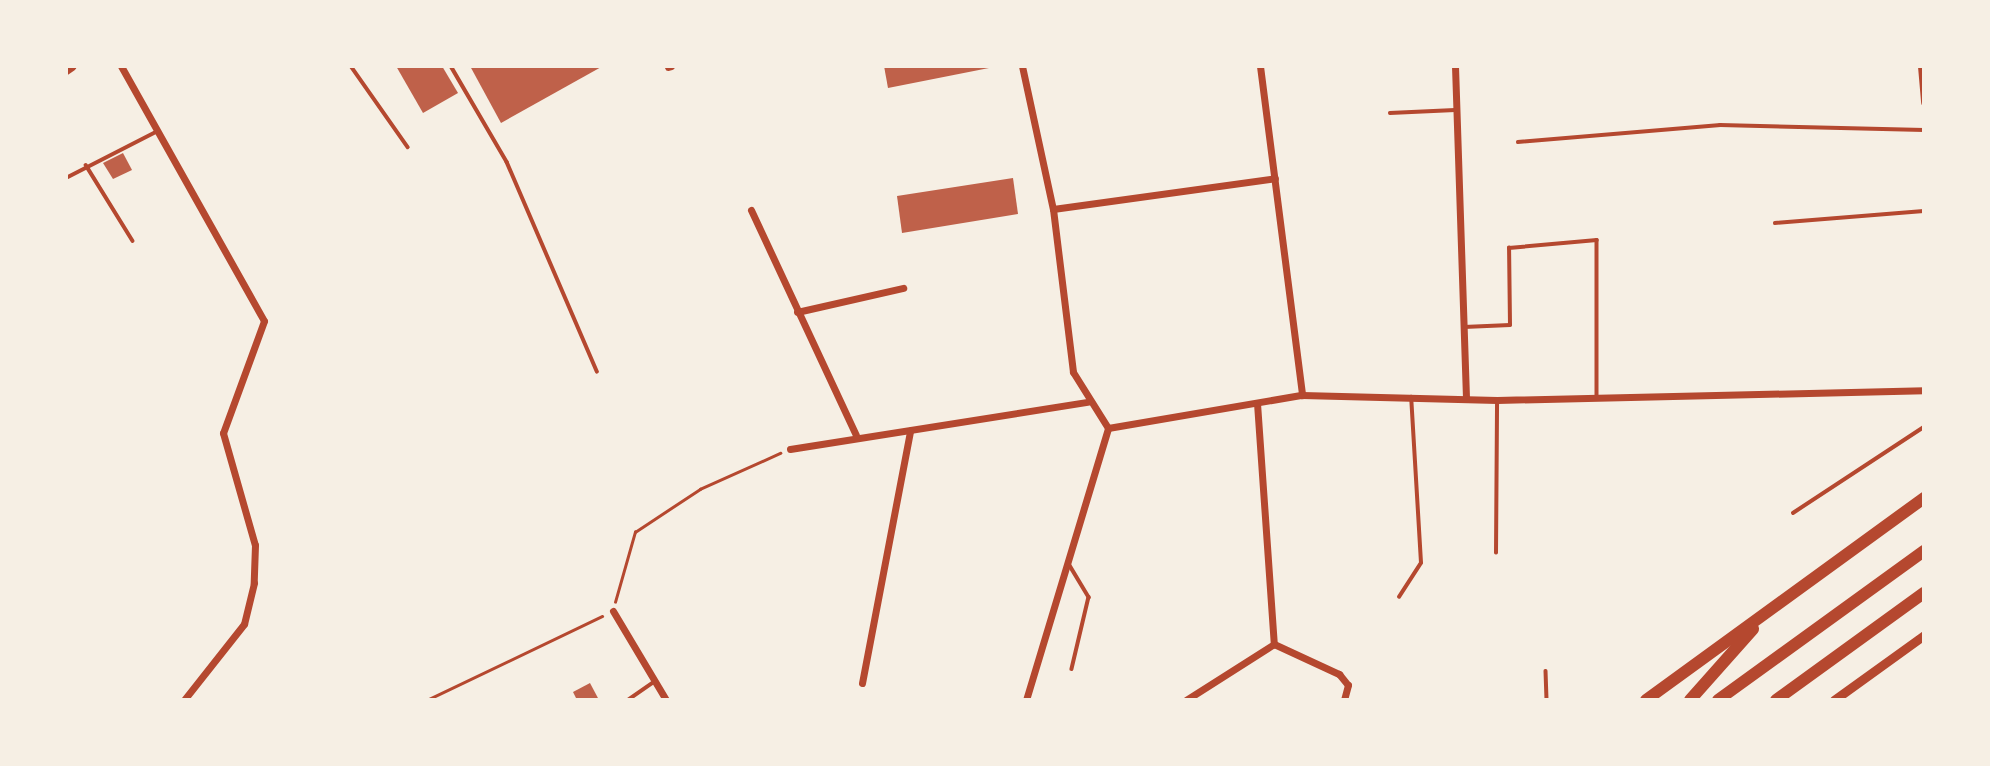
<!DOCTYPE html>
<html>
<head>
<meta charset="utf-8">
<style>
  body { margin:0 }
  #map { position:relative; width:1990px; height:766px; overflow:hidden; background:#f6efe4; font-family:"IBM Plex Sans",sans-serif }
  div>[style] { position:absolute }
  .building>* { inset:0; background:#bf614a }
  .path>* { height:2.5px; margin:-1.25px; padding:0 1.25px; transform-origin:1.25px; border-radius:1.25px; background:#b5482f }
  .service>* { height:3.5px; margin:-1.75px; padding:0 1.75px; transform-origin:1.75px; border-radius:1.75px; background:#b5482f }
  .minor>* { height:7px; margin:-3.5px; padding:0 3.5px; transform-origin:3.5px; border-radius:3.5px; background:#b5482f }
  .tertiary>* { height:9px; margin:-4.5px; padding:0 4.5px; transform-origin:4.5px; border-radius:4.5px; background:#b5482f }
  .secondary>* { height:10px; margin:-5px; padding:0 5px; transform-origin:5px; border-radius:5px; background:#b5482f }
  .motorway>* { height:12px; margin:-6px; padding:0 6px; transform-origin:6px; border-radius:6px; background:#b5482f }
  span { translate:-50% -50%; white-space:nowrap; text-align:center; line-height:1.15; -webkit-text-stroke:6px #f6efe4; paint-order:stroke }
  .frame { position:absolute; inset:0; border:68px solid #f6efe4; pointer-events:none }
</style>
</head>
<body>
<div id="map">
  <div class="building">
    <div style="clip-path:polygon(396px 66px,442px 66px,458px 93px,423px 113px)"></div>
    <div style="clip-path:polygon(470px 66px,603px 66px,501px 123px)"></div>
    <div style="clip-path:polygon(884px 66px,988px 66px,989px 68px,888px 88px)"></div>
    <div style="clip-path:polygon(123px 153px,132px 170px,113px 179px,103px 163px)"></div>
    <div style="clip-path:polygon(1013px 178px,1018px 214px,902px 233px,897px 196px)"></div>
    <div style="clip-path:polygon(590px 683px,599px 700px,577px 700px,573px 692px)"></div>
  </div>
  <div class="path">
    <div style="left:615px;top:602px;width:73px;rotate:-74.1deg"></div>
    <div style="left:635px;top:532px;width:78px;rotate:-33.5deg"></div>
    <div style="left:700px;top:489px;width:88px;rotate:-24.2deg"></div>
    <div style="left:427px;top:700px;width:194px;rotate:-25.6deg"></div>
  </div>
  <div class="service">
    <div style="left:351px;top:66px;width:99px;rotate:54.9deg"></div>
    <div style="left:451px;top:66px;width:111px;rotate:59.7deg"></div>
    <div style="left:507px;top:162px;width:228px;rotate:66.7deg"></div>
    <div style="left:1390px;top:113px;width:65px;rotate:-2.6deg"></div>
    <div style="left:1518px;top:142px;width:203px;rotate:-4.8deg"></div>
    <div style="left:1720px;top:125px;width:204px;rotate:1.4deg"></div>
    <div style="left:86px;top:165px;width:89px;rotate:58.3deg"></div>
    <div style="left:66px;top:178px;width:101px;rotate:-27.1deg"></div>
    <div style="left:1775px;top:223px;width:149px;rotate:-4.6deg"></div>
    <div style="left:1464px;top:327px;width:46px;rotate:-2.5deg"></div>
    <div style="left:1510px;top:325px;width:77px;rotate:-90.7deg"></div>
    <div style="left:1509px;top:248px;width:88px;rotate:-5.2deg"></div>
    <div style="left:1597px;top:240px;width:156px;rotate:90deg"></div>
    <div style="left:1793px;top:513px;width:157px;rotate:-33.3deg"></div>
    <div style="left:1496px;top:553px;width:153px;rotate:-89.6deg"></div>
    <div style="left:1069px;top:564px;width:39px;rotate:59deg"></div>
    <div style="left:1089px;top:597px;width:74px;rotate:103.3deg"></div>
    <div style="left:1399px;top:597px;width:40px;rotate:-57.1deg"></div>
    <div style="left:1421px;top:563px;width:166px;rotate:-93.4deg"></div>
    <div style="left:1546px;top:671px;width:29px;rotate:88deg"></div>
    <div style="left:628px;top:700px;width:32px;rotate:-35deg"></div>
  </div>
  <div class="minor">
    <div style="left:121px;top:66px;width:292px;rotate:60.7deg"></div>
    <div style="left:264px;top:321px;width:119px;rotate:110.1deg"></div>
    <div style="left:223px;top:433px;width:116px;rotate:74.1deg"></div>
    <div style="left:255px;top:545px;width:38px;rotate:92deg"></div>
    <div style="left:254px;top:583px;width:42px;rotate:103.7deg"></div>
    <div style="left:244px;top:624px;width:97px;rotate:128.3deg"></div>
    <div style="left:1022px;top:66px;width:146px;rotate:77.8deg"></div>
    <div style="left:1053px;top:209px;width:164px;rotate:83deg"></div>
    <div style="left:1073px;top:372px;width:66px;rotate:58deg"></div>
    <div style="left:1260px;top:66px;width:332px;rotate:82.7deg"></div>
    <div style="left:1455px;top:66px;width:333px;rotate:88.1deg"></div>
    <div style="left:1921px;top:66px;width:36px;rotate:85deg"></div>
    <div style="left:668px;top:67px;width:3px;rotate:-18deg"></div>
    <div style="left:1053px;top:209px;width:224px;rotate:-7.9deg"></div>
    <div style="left:751px;top:210px;width:248px;rotate:65deg"></div>
    <div style="left:797px;top:312px;width:109px;rotate:-12.8deg"></div>
    <div style="left:1257px;top:403px;width:242px;rotate:86deg"></div>
    <div style="left:1108px;top:428px;width:197px;rotate:-9.7deg"></div>
    <div style="left:1302px;top:395px;width:195px;rotate:1.5deg"></div>
    <div style="left:1497px;top:400px;width:427px;rotate:-1.3deg"></div>
    <div style="left:790px;top:449px;width:301px;rotate:-9deg"></div>
    <div style="left:613px;top:611px;width:104px;rotate:59.2deg"></div>
    <div style="left:1274px;top:644px;width:72px;rotate:24.8deg"></div>
    <div style="left:1339px;top:674px;width:14px;rotate:51deg"></div>
    <div style="left:1348px;top:685px;width:16px;rotate:105deg"></div>
    <div style="left:862px;top:683px;width:257px;rotate:-79.2deg"></div>
    <div style="left:1026px;top:700px;width:284px;rotate:-73.2deg"></div>
    <div style="left:1186px;top:700px;width:104px;rotate:-32.5deg"></div>
  </div>
  <div class="tertiary">
    <div style="left:1834px;top:700px;width:111px;rotate:-35.8deg"></div>
  </div>
  <div class="secondary">
    <div style="left:66px;top:70px;width:7px;rotate:-34deg"></div>
  </div>
  <div class="motorway">
    <div style="left:1646px;top:700px;width:344px;rotate:-36deg"></div>
    <div style="left:1690px;top:700px;width:95px;rotate:-48.4deg"></div>
    <div style="left:1718px;top:700px;width:254px;rotate:-35.9deg"></div>
    <div style="left:1776px;top:700px;width:183px;rotate:-35.9deg"></div>
  </div>
  <div class="frame"></div>
</div>
</body>
</html>
